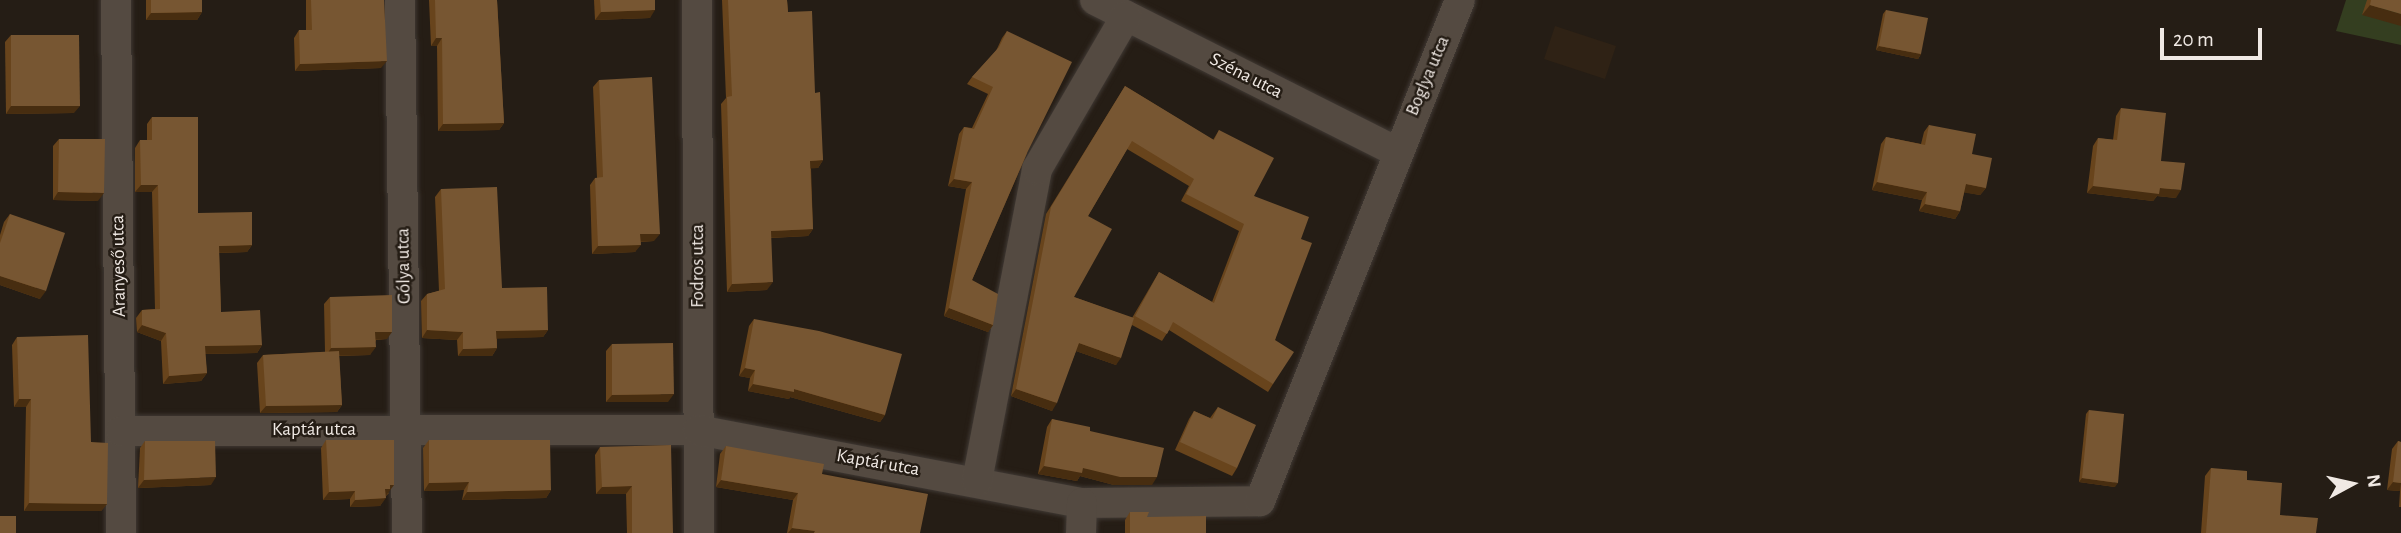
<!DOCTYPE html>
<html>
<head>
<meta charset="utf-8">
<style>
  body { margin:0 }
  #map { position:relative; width:2401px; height:533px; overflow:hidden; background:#251d15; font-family:"Alegreya Sans",sans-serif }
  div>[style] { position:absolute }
  .built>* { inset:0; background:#2f2215 }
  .green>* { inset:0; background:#343e20 }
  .roads { filter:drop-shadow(0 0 2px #403934) drop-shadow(0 0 2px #403934) }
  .street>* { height:30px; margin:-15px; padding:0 15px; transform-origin:15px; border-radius:15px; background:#544a41 }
  .wall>* { inset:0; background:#68441c }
  .shaded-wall>* { inset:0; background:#472d10 }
  .building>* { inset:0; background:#775632 }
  span { translate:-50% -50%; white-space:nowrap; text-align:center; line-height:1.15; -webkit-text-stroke:5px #251d15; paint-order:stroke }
  .street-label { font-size:19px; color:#f0e9e4 }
  .north { position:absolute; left:2317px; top:449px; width:70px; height:70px; -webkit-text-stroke:5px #251d15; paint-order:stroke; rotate:82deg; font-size:19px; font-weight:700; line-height:28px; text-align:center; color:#f0e9e4 }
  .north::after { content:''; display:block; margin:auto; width:24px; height:32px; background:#f0e9e4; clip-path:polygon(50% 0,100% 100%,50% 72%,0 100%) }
  .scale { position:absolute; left:2160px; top:28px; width:102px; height:32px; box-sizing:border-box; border:4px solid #f0e9e4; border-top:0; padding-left:9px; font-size:21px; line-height:24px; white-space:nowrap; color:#f0e9e4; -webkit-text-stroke:5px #251d15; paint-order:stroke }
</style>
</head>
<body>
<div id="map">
  <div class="built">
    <div style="clip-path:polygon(1555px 26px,1616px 46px,1605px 79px,1544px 59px)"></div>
  </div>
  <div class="green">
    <div style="clip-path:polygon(2346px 0,2401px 0,2401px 45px,2336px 31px)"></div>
  </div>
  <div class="roads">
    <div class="street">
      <div style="left:116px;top:0;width:533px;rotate:89.46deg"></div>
      <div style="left:400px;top:0;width:533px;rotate:89.25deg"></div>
      <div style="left:697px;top:0;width:533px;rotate:89.79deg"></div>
      <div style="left:1095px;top:0;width:338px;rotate:26.7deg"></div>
      <div style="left:121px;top:431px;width:577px;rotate:-0.1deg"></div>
      <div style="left:698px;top:430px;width:391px;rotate:10.8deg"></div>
      <div style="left:1082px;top:503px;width:178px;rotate:-0.6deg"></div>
      <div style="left:1260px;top:501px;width:539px;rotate:-68.24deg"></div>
      <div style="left:977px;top:481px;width:318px;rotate:-79.1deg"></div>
      <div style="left:1037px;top:169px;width:177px;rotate:-59.8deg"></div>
      <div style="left:1081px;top:533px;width:30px;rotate:-88deg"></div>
    </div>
  </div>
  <div class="wall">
    <div style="clip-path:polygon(146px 0,202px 0,202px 12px,197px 20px,146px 20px)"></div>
    <div style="clip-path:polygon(306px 0,384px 0,381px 68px,295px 71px,294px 38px,299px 30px,306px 30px)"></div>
    <div style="clip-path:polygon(429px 0,497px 0,504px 123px,499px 130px,438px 131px,437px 46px,431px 46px)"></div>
    <div style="clip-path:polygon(594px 0,655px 0,650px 18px,595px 20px)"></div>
    <div style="clip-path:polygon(722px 0,787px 0,788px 12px,815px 93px,823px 160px,818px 168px,811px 168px,813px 229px,808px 236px,771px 238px,767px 290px,727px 292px,721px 104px,726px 98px)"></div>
    <div style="clip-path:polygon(2367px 0,2401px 0,2362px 15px)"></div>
    <div style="clip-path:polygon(1886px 10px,1921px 54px,1918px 59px,1876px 50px,1883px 14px)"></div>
    <div style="clip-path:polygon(1007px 31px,1027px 153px,972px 280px,993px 325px,988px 332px,944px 316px,966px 189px,948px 186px,959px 134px,964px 127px,972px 128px,988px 94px,967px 84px,972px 77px,996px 51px,1002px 38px)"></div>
    <div style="clip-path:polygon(11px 35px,74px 113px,6px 114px,5px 42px)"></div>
    <div style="clip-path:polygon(599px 80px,654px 241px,641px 242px,635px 252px,592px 254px,590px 185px,595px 178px,597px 178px,593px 87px)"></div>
    <div style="clip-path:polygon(evenodd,1125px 86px,1213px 140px,1219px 130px,1254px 196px,1301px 239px,1275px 340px,1273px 384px,1268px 392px,1169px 330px,1162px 341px,1132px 325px,1116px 365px,1076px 351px,1052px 411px,1011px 396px,1046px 214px,1125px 86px,1127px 149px,1189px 186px,1181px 201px,1239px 231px,1212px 302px,1159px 272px,1132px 318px,1074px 297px,1088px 216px,1127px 149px)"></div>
    <div style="clip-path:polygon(2121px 108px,2161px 161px,2176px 198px,2157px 196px,2153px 201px,2087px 193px,2093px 146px,2098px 138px,2113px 140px,2116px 116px)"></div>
    <div style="clip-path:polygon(152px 117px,198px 213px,252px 245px,247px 252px,219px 253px,221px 312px,262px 345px,257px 353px,205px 354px,207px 373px,201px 381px,163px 384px,161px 341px,137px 332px,136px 318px,142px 310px,155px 309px,152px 192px,135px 192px,135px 148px,140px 140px,147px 140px,147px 124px)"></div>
    <div style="clip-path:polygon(1929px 125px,1972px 154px,1986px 188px,1980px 195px,1964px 192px,1960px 211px,1955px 219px,1919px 211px,1922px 200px,1872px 190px,1881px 144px,1886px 137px,1921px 144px,1924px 132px)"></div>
    <div style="clip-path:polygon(59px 139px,98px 201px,53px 200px,53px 146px)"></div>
    <div style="clip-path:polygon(441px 189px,502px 288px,548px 330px,543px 337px,497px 338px,497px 348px,492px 356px,458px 356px,457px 340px,422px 338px,421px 301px,427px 294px,439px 291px,435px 197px)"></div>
    <div style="clip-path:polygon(10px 214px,40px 299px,0 285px,0 235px,4px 222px)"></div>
    <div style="clip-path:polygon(330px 297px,387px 339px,376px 340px,370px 355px,339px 356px,342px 405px,337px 412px,260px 413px,257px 363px,263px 355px,325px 352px,324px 304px)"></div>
    <div style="clip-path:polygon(754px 319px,885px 415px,880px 422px,790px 397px,789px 399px,748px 391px,750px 378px,739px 376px,749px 326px)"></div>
    <div style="clip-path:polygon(17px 337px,91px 442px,107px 504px,101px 511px,24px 511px,26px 407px,14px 407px,12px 345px)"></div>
    <div style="clip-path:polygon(612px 344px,668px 402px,606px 402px,606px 351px)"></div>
    <div style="clip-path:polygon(1218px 407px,1237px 468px,1232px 476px,1175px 450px,1189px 419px,1194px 411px,1210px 418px)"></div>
    <div style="clip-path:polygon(2089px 410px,2115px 487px,2079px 482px,2086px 414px)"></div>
    <div style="clip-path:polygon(1052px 419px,1090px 431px,1152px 485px,1114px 485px,1080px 476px,1077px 481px,1038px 474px,1047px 427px)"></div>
    <div style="clip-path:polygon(326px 440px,389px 493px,386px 496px,380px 506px,350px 507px,350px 499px,323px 500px,321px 448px)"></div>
    <div style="clip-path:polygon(429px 440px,551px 490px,546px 498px,462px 500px,464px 490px,424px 491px,423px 448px)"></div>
    <div style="clip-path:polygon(145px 441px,211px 485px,138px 488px,140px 448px)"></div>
    <div style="clip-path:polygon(2398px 441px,2401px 442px,2401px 507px,2399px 507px,2400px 491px,2387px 490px,2392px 449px)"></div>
    <div style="clip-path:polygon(726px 446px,822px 474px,920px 533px,787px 533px,793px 500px,716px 487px,720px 454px)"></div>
    <div style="clip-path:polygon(600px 447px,673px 533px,627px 533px,626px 494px,596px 494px,595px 455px)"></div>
    <div style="clip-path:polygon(2211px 468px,2247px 480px,2280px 515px,2316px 533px,2201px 533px,2205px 476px)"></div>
    <div style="clip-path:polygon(1130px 512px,1147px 517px,1206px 533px,1125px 533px,1125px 520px)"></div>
  </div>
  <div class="shaded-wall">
    <div style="clip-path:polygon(2370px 5px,2401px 14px,2401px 26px,2362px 15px)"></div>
    <div style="clip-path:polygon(655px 10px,650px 18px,595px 20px,601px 12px)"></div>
    <div style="clip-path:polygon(202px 12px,197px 20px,146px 20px,151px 13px)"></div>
    <div style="clip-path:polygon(436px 38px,442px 38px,437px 46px,431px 46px)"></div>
    <div style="clip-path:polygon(1879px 46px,1921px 54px,1918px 59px,1876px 50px)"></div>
    <div style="clip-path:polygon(387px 61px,381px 68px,295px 71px,300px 64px)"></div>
    <div style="clip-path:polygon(11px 106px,80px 106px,74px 113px,6px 114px)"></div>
    <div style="clip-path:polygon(504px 123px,499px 130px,438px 131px,443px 124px)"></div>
    <div style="clip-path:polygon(823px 160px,818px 168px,805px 169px,810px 161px)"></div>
    <div style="clip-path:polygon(954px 179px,972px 182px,966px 189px,948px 186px)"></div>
    <div style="clip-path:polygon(1877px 182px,1927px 192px,1922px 200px,1872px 190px)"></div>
    <div style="clip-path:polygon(1966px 184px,1986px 188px,1980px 195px,1960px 192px)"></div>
    <div style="clip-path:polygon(141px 185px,158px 185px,152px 192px,135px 192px)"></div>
    <div style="clip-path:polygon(2093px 186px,2160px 188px,2181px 190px,2176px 198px,2157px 196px,2153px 201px,2087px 193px)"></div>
    <div style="clip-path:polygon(58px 192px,104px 193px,98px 201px,53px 200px)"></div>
    <div style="clip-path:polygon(1925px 204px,1960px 211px,1955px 219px,1919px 211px)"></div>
    <div style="clip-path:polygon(813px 229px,808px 236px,766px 238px,771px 231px)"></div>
    <div style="clip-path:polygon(640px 234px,660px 234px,654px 241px,635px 242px)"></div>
    <div style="clip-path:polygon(252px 245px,247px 252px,214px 253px,219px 246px)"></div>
    <div style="clip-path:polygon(641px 245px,635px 252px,592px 254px,598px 246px)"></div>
    <div style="clip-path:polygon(0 276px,46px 291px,40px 299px,0 285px)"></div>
    <div style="clip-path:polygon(773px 282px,767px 290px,727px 292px,732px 284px)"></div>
    <div style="clip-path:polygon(949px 308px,993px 325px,988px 332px,944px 316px)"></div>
    <div style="clip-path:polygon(142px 325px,166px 333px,161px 341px,137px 332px)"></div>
    <div style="clip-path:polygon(427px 330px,463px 332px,457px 340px,422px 338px)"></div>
    <div style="clip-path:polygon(548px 330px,543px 337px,491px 339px,496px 331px)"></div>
    <div style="clip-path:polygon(375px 332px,392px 332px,387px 339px,370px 340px)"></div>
    <div style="clip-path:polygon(1079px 343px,1121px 358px,1116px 365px,1073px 350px)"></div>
    <div style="clip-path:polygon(262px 345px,257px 353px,200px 354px,205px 346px)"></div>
    <div style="clip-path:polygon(376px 347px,370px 355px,326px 356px,331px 348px)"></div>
    <div style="clip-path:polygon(497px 348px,492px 356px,458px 356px,463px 349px)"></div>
    <div style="clip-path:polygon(745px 368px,755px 370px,750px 378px,739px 376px)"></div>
    <div style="clip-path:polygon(207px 373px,201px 381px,163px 384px,169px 376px)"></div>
    <div style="clip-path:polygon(753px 384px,794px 389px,885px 415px,880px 422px,790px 397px,789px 399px,748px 391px)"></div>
    <div style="clip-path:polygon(1016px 389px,1057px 403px,1052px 411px,1011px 396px)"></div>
    <div style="clip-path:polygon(674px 394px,668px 402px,606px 402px,612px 395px)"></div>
    <div style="clip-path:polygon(19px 399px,31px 399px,26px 407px,14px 407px)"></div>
    <div style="clip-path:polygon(342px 405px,337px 412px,260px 413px,266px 406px)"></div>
    <div style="clip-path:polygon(1044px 466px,1083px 468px,1157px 477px,1152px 485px,1114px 485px,1080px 476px,1077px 481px,1038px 474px)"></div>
    <div style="clip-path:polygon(216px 477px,211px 485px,138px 488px,144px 480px)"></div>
    <div style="clip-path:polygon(2082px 478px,2118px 483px,2115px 487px,2079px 482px)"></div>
    <div style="clip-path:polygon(721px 480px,798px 493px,793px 500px,716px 487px)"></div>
    <div style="clip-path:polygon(469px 482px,464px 490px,424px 491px,429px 483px)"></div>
    <div style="clip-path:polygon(2393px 482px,2401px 483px,2400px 491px,2387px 490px)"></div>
    <div style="clip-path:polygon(390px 485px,394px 485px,385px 497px,385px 489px)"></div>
    <div style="clip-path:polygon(632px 486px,626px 494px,596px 494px,602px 487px)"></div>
    <div style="clip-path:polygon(551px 490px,546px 498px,462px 500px,467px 492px)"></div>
    <div style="clip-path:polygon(355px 491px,350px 499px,323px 500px,329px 492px)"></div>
    <div style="clip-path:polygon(386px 498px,380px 506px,350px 507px,355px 500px)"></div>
    <div style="clip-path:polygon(29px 503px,107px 504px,101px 511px,24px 511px)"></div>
    <div style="clip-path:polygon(792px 528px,815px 531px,814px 533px,788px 533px)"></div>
  </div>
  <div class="building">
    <div style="clip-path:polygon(151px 0,202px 0,202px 12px,151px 13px)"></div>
    <div style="clip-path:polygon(311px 0,384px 0,387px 61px,300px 64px,299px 30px,312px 30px)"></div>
    <div style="clip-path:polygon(435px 0,497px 0,504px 123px,443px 124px,442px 38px,436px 38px)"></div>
    <div style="clip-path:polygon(600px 0,655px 0,655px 10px,601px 12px)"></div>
    <div style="clip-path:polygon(728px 0,787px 0,788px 12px,812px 11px,815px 93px,820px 92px,823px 160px,810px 161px,813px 229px,771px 231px,773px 282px,732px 284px,727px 97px,732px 96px)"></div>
    <div style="clip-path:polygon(2371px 0,2401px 0,2401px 14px,2370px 5px)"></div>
    <div style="clip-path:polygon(1886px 10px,1928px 18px,1921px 54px,1879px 46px)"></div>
    <div style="clip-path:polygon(1007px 31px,1072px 62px,1027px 153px,972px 280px,998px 294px,993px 325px,949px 308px,972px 182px,954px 179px,964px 127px,974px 129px,993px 87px,972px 77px,999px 47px)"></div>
    <div style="clip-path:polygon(11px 35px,79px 35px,80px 106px,11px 106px)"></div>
    <div style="clip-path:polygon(652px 77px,660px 234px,640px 234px,641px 245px,598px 246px,595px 178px,603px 177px,599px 80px)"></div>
    <div style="clip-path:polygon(1125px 86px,1214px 140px,1219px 130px,1274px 158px,1254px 196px,1309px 217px,1301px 239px,1312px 243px,1275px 340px,1294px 352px,1273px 384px,1173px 322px,1167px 334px,1135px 316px,1159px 272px,1214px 303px,1244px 224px,1186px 194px,1194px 179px,1132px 141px,1088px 216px,1112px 229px,1074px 297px,1134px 318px,1121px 358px,1079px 343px,1057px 403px,1016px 389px,1051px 207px)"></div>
    <div style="clip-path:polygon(2121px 108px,2166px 113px,2161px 161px,2185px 163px,2181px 190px,2160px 188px,2159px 194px,2093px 186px,2098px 138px,2117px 140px)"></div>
    <div style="clip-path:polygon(152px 117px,198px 117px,198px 213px,252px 212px,252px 245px,219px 246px,221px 312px,260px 310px,262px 345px,205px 346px,207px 373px,169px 376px,166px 333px,142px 325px,142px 310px,160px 309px,158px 185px,141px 185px,140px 140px,152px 140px)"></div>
    <div style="clip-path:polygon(1929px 125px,1976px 134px,1972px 154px,1992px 158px,1986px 188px,1966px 184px,1960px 211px,1925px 204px,1927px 192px,1877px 182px,1886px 137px,1925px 145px)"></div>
    <div style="clip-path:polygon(59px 139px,105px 139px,104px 193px,58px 192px)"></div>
    <div style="clip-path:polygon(497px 187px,502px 288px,547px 287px,548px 330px,496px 331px,497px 348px,463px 349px,463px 332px,427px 330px,427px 294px,445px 289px,441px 189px)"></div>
    <div style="clip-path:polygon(10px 214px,65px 233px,46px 291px,0 276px,0 243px)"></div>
    <div style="clip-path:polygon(392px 295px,392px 332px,375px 332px,376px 347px,331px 348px,330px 297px)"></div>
    <div style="clip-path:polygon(754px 319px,819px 331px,902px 354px,885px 415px,794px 389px,794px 392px,753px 384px,755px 370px,745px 368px)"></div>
    <div style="clip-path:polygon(88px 335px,91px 442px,108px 443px,107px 504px,29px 503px,31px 399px,19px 399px,17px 337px)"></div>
    <div style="clip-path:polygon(673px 343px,674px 394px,612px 395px,612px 344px)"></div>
    <div style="clip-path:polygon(339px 351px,342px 405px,266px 406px,263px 355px)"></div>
    <div style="clip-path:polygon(1218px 407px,1256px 425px,1237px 468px,1180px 442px,1194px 411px,1212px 419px)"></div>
    <div style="clip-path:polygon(2089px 410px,2124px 414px,2118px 483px,2082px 478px)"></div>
    <div style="clip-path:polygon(1052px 419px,1090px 427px,1090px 431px,1164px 448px,1157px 477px,1120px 477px,1083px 468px,1082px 473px,1044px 466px)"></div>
    <div style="clip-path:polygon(326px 440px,394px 440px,394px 485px,390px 485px,390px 489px,385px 489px,386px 498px,355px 500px,355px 491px,329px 492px)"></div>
    <div style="clip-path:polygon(429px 440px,550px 440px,551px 490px,467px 492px,469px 482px,429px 483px)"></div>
    <div style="clip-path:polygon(145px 441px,215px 441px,216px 477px,144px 480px)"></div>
    <div style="clip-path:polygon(2398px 441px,2401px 442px,2401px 483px,2393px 482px)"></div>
    <div style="clip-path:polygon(671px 445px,673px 533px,632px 533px,632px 486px,602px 487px,600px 447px)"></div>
    <div style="clip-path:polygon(726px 446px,824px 464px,822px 474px,928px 494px,920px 533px,814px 533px,815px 531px,792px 528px,798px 493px,721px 480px)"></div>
    <div style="clip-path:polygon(2211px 468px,2247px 471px,2247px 480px,2282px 483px,2280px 515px,2318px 518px,2316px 533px,2206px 533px)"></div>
    <div style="clip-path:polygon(1130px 512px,1149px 512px,1147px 517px,1206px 516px,1206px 533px,1130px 533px)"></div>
    <div style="clip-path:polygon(0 516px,16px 516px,16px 533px,0 533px)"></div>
  </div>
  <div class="street-label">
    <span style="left:1246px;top:76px;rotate:27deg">Széna utca</span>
    <span style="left:1428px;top:76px;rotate:-67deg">Boglya utca</span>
    <span style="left:119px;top:266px;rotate:-91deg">Aranyeső utca</span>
    <span style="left:404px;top:266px;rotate:-91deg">Gólya utca</span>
    <span style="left:698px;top:266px;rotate:-90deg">Fodros utca</span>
    <span style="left:314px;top:430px">Kaptár utca</span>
    <span style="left:878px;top:463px;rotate:10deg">Kaptár utca</span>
  </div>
  <div class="north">N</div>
  <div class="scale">20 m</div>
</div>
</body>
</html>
